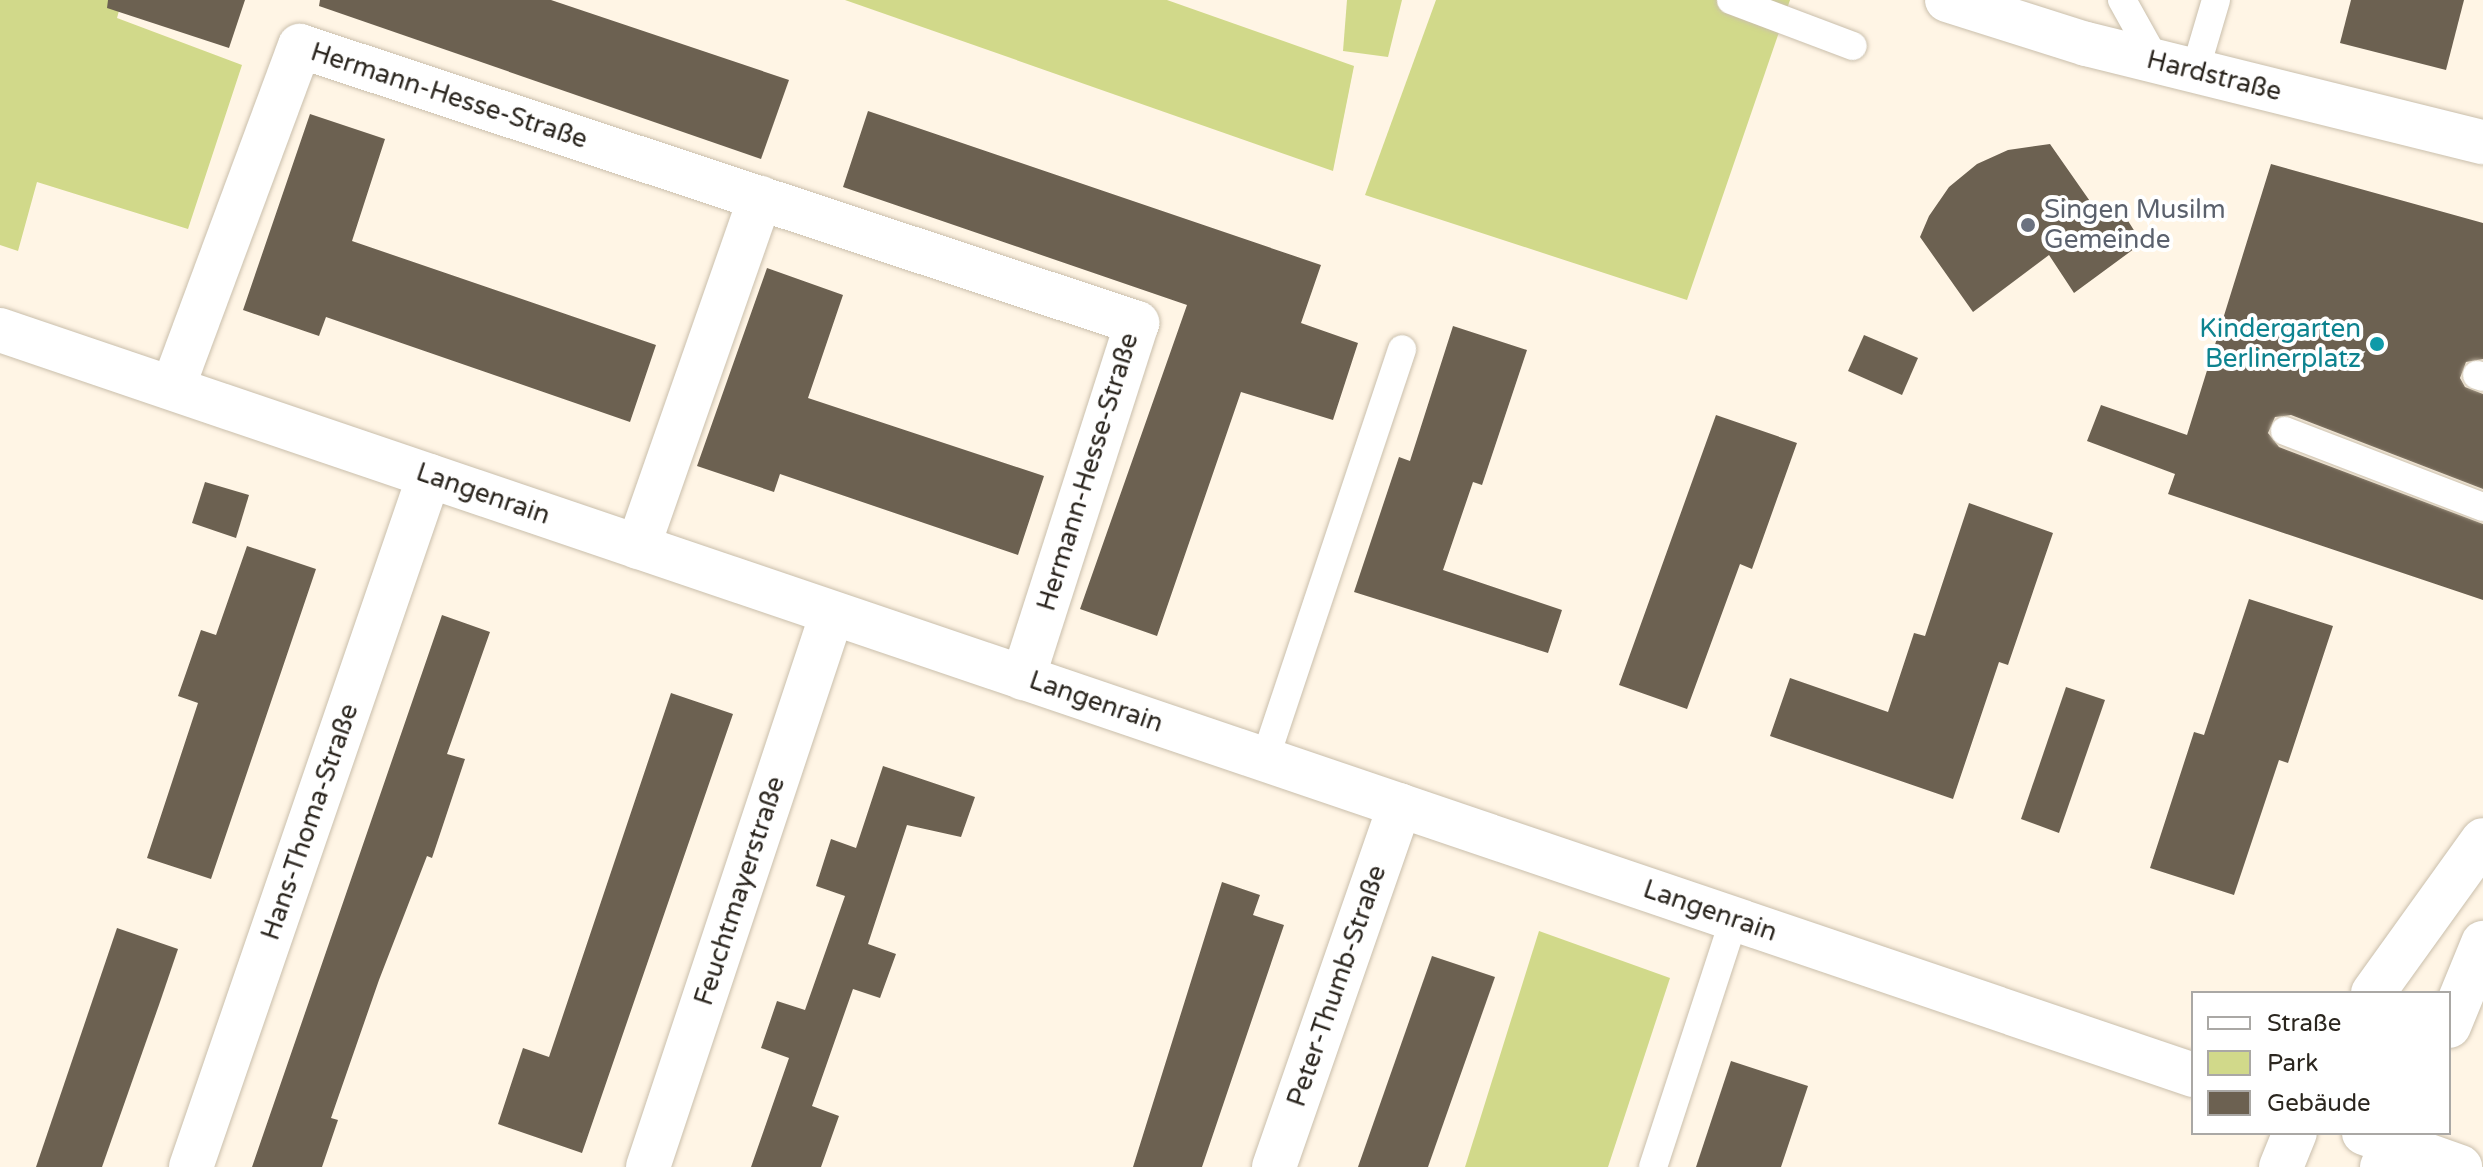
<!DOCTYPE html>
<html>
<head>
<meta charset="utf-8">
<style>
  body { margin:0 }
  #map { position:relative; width:2483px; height:1167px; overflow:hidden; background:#fff5e5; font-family:"Varela Round",sans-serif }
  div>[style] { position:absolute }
  .green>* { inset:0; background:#d1d98a }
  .building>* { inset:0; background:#6c6151 }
  .roads { filter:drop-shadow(0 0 2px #cabfac) drop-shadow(0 0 2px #cabfac) }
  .lane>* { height:28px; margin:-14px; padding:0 14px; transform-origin:14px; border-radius:14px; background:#fff }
  .street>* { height:44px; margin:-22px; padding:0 22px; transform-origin:22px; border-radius:22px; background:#fff }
  .secondary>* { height:44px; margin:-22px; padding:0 22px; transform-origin:22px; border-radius:22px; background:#fff }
  .dots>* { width:22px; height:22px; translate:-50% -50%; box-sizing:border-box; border:4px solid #fff; border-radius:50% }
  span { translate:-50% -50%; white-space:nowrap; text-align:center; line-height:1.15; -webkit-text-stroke:8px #fff; paint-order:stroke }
  .street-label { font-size:26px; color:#2b261f }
  .worship-label { font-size:26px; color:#5b616d }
  .left { translate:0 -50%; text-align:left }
  .culture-label { font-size:26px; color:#0d838f }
  .right { translate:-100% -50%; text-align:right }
  .legend { position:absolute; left:2191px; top:991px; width:260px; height:144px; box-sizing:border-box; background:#fff; border:2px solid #aaa8a5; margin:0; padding:10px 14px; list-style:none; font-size:24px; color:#2b261f }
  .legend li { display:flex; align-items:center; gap:16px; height:40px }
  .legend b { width:40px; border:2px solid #aaa8a5 }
</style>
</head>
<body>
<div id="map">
  <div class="green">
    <div style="clip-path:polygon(0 0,122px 0,117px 18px,242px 65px,188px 229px,37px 182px,18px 251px,0 245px)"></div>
    <div style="clip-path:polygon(845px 0,1167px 0,1354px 66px,1333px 171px)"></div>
    <div style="clip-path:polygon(1347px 0,1402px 0,1388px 57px,1343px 51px)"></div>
    <div style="clip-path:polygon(1436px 0,1790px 0,1687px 300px,1365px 195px)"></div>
    <div style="clip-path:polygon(1539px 931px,1670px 978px,1608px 1167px,1465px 1167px)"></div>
  </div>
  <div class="building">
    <div style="clip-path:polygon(108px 0,245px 0,229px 48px,107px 8px)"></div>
    <div style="clip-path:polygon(320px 0,551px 0,789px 80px,761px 159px,319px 6px)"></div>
    <div style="clip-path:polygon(2351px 0,2464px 0,2446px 70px,2340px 43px)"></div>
    <div style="clip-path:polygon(868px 111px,1321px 265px,1301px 323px,1358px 343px,1333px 420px,1241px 392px,1157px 636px,1080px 609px,1187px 305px,843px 187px)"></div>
    <div style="clip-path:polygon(310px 114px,385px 139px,352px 241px,656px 345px,630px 422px,326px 317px,319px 336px,243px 310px)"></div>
    <div style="clip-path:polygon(2050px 144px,2101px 217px,2118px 205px,2142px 243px,2074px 293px,2049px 255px,1973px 312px,1920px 237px,1929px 216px,1949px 187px,1977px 164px,2008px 150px)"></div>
    <div style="clip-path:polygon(2271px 164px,2483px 223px,2483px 359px,2466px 362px,2460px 378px,2465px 387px,2483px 394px,2483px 489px,2291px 415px,2275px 417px,2268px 433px,2279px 447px,2483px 524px,2483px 600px,2168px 494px,2175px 474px,2087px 441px,2101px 405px,2187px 435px)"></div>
    <div style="clip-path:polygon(767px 268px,843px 295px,808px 398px,1044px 476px,1018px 555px,780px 474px,774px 492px,697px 466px)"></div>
    <div style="clip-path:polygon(1453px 326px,1527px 350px,1482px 485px,1473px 482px,1443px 570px,1562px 610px,1548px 653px,1354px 592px,1399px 457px,1410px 461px)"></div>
    <div style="clip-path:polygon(1864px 335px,1918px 358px,1902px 395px,1848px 371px)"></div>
    <div style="clip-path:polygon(1716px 415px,1797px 443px,1752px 569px,1740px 564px,1687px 709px,1619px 685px)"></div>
    <div style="clip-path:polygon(205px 482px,249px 495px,236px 538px,192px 523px)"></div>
    <div style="clip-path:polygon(1969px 503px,2053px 533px,2008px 665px,1999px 662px,1953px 799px,1770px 736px,1790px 678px,1888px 712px,1914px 633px,1925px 636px)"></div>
    <div style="clip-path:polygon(247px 546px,316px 569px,211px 879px,147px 858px,198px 703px,178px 696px,201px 630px,216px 635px)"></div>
    <div style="clip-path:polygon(2249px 599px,2333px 626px,2288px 763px,2279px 760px,2234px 895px,2150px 868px,2194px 732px,2204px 735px)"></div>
    <div style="clip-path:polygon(442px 615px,490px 632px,447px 754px,465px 759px,432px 858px,427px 856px,379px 980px,331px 1118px,338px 1120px,322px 1167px,252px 1167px)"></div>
    <div style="clip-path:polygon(2066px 687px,2105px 700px,2059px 833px,2021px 819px)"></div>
    <div style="clip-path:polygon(671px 693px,733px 714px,582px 1153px,498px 1124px,523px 1048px,549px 1057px)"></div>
    <div style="clip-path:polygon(883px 766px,975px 797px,961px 837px,907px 825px,868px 944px,896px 954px,880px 998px,853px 989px,812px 1106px,839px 1116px,821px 1167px,751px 1167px,789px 1058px,761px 1048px,777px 1001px,805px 1010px,845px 896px,816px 886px,831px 839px,856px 848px)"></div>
    <div style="clip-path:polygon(1222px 882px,1260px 895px,1253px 915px,1284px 925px,1202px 1167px,1133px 1167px)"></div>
    <div style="clip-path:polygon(117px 928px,178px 949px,160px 1002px,102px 1167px,36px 1167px)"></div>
    <div style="clip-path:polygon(1432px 956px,1495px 977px,1428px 1167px,1358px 1167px)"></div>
    <div style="clip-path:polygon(1731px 1061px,1808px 1086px,1781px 1167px,1696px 1167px)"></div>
  </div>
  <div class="roads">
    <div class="lane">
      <div style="left:1731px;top:0;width:130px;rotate:20.7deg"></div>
      <div style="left:2122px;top:0;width:70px;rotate:60.9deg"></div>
      <div style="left:2195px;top:71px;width:74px;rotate:-73.5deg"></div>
      <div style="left:2477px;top:375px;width:6px;rotate:18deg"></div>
      <div style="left:2285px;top:431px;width:212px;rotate:21deg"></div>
      <div style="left:1265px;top:759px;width:432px;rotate:-71.5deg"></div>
      <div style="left:1653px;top:1167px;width:261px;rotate:-71.9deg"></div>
    </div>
    <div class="street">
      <div style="left:1947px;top:0;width:146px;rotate:17.6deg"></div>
      <div style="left:2086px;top:44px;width:409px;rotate:13.9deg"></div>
      <div style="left:0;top:330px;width:2316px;rotate:18.76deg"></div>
      <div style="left:173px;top:387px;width:364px;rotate:-69.6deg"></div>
      <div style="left:300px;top:46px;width:882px;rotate:18.31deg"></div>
      <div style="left:1137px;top:323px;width:373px;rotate:107.8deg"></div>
      <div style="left:638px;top:547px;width:370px;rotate:-70.7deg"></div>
      <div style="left:2364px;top:1133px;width:102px;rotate:19.5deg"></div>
      <div style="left:191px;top:1167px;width:731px;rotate:-70.99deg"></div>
      <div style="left:648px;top:1167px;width:583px;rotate:-71.6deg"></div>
      <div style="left:1274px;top:1167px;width:383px;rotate:-70.8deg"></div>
    </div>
    <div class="secondary">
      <div style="left:2373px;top:993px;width:188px;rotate:-54.3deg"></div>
      <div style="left:2449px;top:1026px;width:90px;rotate:-67.7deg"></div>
      <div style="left:2281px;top:1167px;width:37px;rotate:-68deg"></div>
      <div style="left:2382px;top:1167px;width:38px;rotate:-65deg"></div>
    </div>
  </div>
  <div class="dots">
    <div style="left:2028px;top:225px;background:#6b7280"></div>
    <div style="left:2377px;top:344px;background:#0f9aa8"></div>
  </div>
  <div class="street-label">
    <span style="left:2214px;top:76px;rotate:14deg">Hardstraße</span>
    <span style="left:449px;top:96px;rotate:18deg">Hermann-Hesse-Straße</span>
    <span style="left:1088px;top:472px;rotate:-73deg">Hermann-Hesse-Straße</span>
    <span style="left:483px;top:494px;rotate:19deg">Langenrain</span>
    <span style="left:1096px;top:702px;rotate:19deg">Langenrain</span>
    <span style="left:310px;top:822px;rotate:-71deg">Hans-Thoma-Straße</span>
    <span style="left:740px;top:891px;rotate:-72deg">Feuchtmayerstraße</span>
    <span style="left:1710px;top:911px;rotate:19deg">Langenrain</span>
    <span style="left:1337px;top:986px;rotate:-71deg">Peter-Thumb-Straße</span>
  </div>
  <div class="worship-label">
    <span class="left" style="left:2044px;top:225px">Singen Musilm<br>Gemeinde</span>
  </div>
  <div class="culture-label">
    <span class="right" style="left:2361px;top:344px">Kindergarten<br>Berlinerplatz</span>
  </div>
  <ul class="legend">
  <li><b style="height:10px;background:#fff"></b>Straße</li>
  <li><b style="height:22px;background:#d1d98a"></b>Park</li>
  <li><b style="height:22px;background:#6c6151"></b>Gebäude</li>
  </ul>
</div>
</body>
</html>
